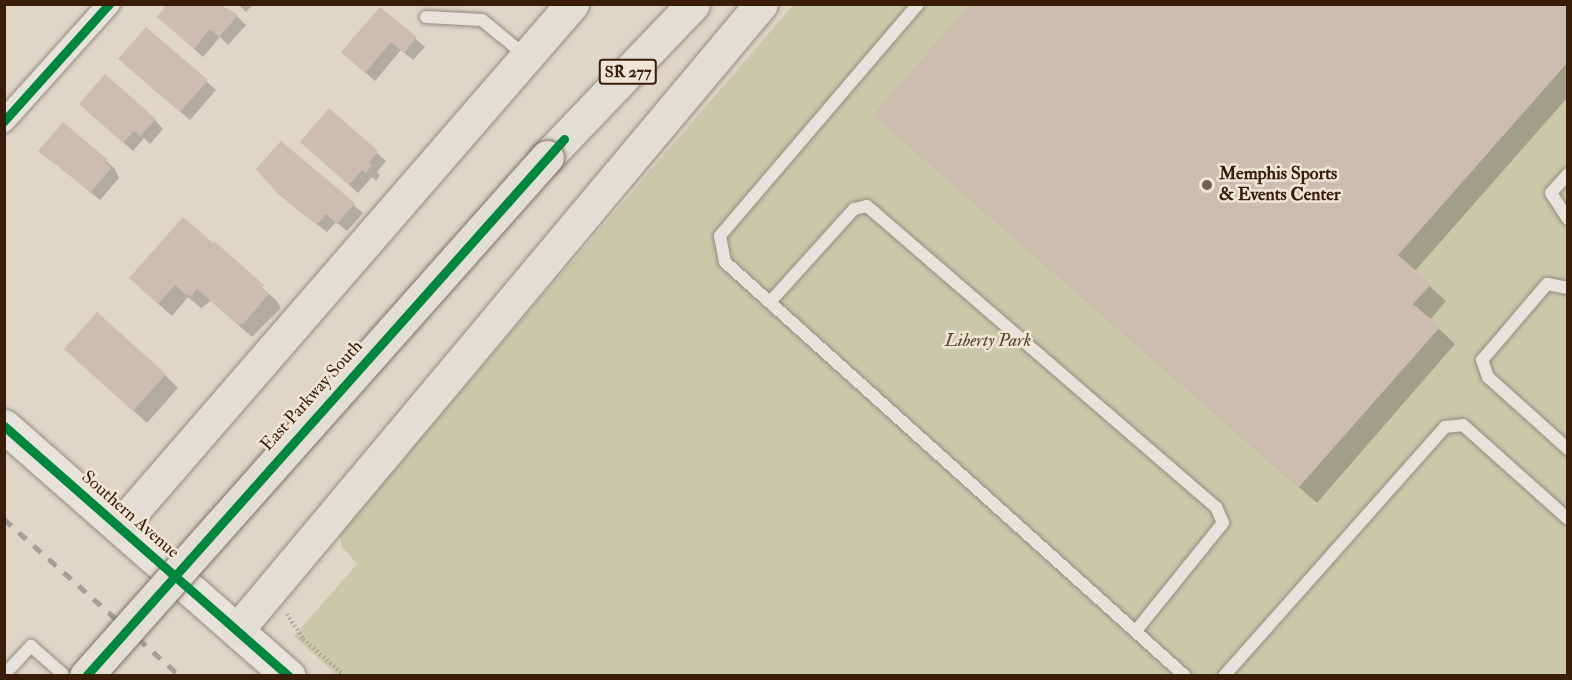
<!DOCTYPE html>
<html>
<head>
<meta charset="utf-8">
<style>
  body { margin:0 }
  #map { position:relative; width:1572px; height:680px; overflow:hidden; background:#dfd6c8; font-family:"IM FELL Double Pica",serif }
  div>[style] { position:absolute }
  .green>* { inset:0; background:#c9c9aa }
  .shadow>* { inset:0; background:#0003 }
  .building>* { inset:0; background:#cdbcaf }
  .path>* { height:4px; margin-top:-2px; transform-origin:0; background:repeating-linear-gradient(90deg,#a59f98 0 1.5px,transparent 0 4.5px) }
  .roads { filter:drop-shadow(0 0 2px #948b80) drop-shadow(0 0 2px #948b80) }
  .service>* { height:12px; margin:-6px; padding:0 6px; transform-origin:6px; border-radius:6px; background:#e7e2db }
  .minor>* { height:22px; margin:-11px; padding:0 11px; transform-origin:11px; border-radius:11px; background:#e7e2db }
  .secondary>* { height:33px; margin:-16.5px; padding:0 16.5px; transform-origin:16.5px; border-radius:16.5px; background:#e7e2db }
  .primary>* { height:33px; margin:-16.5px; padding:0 16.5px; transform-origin:16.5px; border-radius:16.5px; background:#e2ddd5 }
  .rail>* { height:4.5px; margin-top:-2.25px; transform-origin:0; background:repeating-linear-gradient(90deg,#a59f98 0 10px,transparent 0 20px) }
  .bridges { filter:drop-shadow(0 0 2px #7b7167) drop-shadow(0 0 2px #7b7167) }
  .primary-bridge>* { height:33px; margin:-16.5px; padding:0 16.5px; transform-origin:16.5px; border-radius:16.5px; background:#e2ddd5 }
  .cycleway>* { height:9px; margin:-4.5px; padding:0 4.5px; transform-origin:4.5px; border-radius:4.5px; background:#00873e }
  .dots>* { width:16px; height:16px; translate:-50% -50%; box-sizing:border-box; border:3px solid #f1e6d5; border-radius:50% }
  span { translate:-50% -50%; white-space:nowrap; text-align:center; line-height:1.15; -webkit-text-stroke:5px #f1e6d5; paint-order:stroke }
  .shield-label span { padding:2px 4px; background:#f1e6d5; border:2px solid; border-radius:4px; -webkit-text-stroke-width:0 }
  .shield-label { font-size:16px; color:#391d08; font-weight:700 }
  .poi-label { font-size:18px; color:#391d08; font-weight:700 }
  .left { translate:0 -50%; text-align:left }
  .park-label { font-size:18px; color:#58462a; font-style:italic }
  .street-label { font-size:18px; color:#391d08 }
  .frame { position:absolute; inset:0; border:6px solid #391d08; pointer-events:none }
</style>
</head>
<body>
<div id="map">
  <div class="green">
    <div style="clip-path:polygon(793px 5px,1567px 5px,1567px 675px,338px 676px,294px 636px,357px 564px,342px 547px,339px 532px)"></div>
  </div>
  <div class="shadow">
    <div style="clip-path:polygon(238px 4px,253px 4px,246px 12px)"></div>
    <div style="clip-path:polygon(1568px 4px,1568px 97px,1414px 272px,1446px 301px,1430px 320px,1455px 344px,1317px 503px,892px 131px)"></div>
    <div style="clip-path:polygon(381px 9px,425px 47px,413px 60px,401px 50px,375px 81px,352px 61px)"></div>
    <div style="clip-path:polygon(230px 10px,246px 25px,228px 45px,220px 37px,203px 57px,168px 25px)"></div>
    <div style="clip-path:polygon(146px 29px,216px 90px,190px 120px,129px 67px)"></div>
    <div style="clip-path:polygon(329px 110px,386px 161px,377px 172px,380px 175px,376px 181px,372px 177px,358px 193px,311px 151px)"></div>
    <div style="clip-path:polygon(90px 113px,155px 120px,163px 129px,150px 144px,144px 138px,133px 151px)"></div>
    <div style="clip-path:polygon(64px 124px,115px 169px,119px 178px,100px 200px,40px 151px)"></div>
    <div style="clip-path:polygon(281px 143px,363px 213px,347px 231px,336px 222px,327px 232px,289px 203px)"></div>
    <div style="clip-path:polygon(183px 219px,276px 300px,281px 308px,252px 337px,211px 301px,201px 308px,188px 297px,172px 316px,144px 291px)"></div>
    <div style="clip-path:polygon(79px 362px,165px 375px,178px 388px,147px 423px)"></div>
  </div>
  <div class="building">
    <div style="clip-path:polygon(167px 4px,219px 4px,238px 15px,219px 37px,210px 29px,194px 49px,157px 17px)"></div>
    <div style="clip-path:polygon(970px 4px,1568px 4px,1568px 62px,1398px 255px,1431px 284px,1413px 304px,1440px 327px,1299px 487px,873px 115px)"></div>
    <div style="clip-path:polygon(380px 7px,417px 37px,404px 53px,391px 42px,365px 73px,341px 52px)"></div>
    <div style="clip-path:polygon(146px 27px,208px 80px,180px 112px,118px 59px)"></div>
    <div style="clip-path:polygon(105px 74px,156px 119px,140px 136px,134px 131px,123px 143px,79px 104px)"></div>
    <div style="clip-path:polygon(329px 108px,378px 151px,369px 162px,372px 165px,366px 173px,362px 170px,349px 185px,300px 142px)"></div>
    <div style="clip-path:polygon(63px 122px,107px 159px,105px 162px,111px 168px,91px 192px,38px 151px)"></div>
    <div style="clip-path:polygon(281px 141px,355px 203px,337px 224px,326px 214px,317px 225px,278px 194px,256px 169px)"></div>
    <div style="clip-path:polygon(183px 217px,212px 242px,206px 250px,214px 241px,264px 285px,262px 288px,269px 294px,244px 323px,239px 325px,197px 289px,192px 296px,186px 295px,175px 285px,158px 304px,129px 278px)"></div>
    <div style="clip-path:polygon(97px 312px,166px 374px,133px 411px,64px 349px)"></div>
  </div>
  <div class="path">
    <div style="left:287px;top:614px;width:30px;rotate:57deg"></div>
    <div style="left:303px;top:639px;width:56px;rotate:41.4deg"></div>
  </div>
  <div class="roads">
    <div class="service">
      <div style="left:918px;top:4px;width:305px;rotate:130.5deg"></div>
      <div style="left:720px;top:236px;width:26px;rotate:79deg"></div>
      <div style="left:725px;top:262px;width:619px;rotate:41.99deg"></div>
      <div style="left:426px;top:17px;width:56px;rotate:3.1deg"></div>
      <div style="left:482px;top:20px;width:57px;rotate:39.3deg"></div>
      <div style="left:1568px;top:174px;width:25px;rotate:132deg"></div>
      <div style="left:1551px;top:193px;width:31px;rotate:57deg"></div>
      <div style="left:1568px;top:288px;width:21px;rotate:-169deg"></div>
      <div style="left:1547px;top:284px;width:100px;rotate:130.5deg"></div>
      <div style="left:1482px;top:360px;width:18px;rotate:71deg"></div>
      <div style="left:1488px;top:377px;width:108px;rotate:42deg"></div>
      <div style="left:770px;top:302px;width:125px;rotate:-47.9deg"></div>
      <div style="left:854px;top:209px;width:13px;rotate:-13deg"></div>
      <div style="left:867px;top:206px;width:461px;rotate:40.8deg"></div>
      <div style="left:1216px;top:507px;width:17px;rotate:66deg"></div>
      <div style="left:1223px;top:523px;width:139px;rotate:128.9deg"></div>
      <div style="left:4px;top:675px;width:40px;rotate:-47deg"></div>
      <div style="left:31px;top:646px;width:45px;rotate:41.4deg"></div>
      <div style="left:1224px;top:676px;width:333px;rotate:-48.4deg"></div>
      <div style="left:1445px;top:427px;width:18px;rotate:-6deg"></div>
      <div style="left:1463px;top:425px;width:141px;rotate:41.8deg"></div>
    </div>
    <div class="minor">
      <div style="left:4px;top:121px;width:157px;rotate:-48.1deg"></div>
    </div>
    <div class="secondary">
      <div style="left:4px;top:426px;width:379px;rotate:41.3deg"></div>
    </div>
    <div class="primary">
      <div style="left:547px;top:157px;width:211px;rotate:-46.3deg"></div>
      <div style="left:119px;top:527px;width:692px;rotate:-49.1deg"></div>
      <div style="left:237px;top:630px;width:816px;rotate:-50.07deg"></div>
    </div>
  </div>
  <div class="rail">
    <div style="left:4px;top:519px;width:236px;rotate:41.7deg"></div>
  </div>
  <div class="bridges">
    <div class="primary-bridge">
      <div style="left:86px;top:676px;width:694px;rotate:-48.39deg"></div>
    </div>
  </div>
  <div class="cycleway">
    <div style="left:4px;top:121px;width:157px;rotate:-48.1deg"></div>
    <div style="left:4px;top:426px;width:379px;rotate:41.3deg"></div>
    <div style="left:86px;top:676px;width:719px;rotate:-48.33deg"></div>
  </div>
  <div class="dots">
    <div style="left:1207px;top:185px;background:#735e4b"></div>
  </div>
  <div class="shield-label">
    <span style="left:628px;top:72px">SR 277</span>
  </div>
  <div class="poi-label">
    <span class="left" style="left:1219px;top:185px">Memphis Sports<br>&amp; Events Center</span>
  </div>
  <div class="park-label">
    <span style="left:988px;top:341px">Liberty Park</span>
  </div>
  <div class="street-label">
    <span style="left:312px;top:396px;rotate:-48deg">East Parkway South</span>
    <span style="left:130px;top:515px;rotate:41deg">Southern Avenue</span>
  </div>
  <div class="frame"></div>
</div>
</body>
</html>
